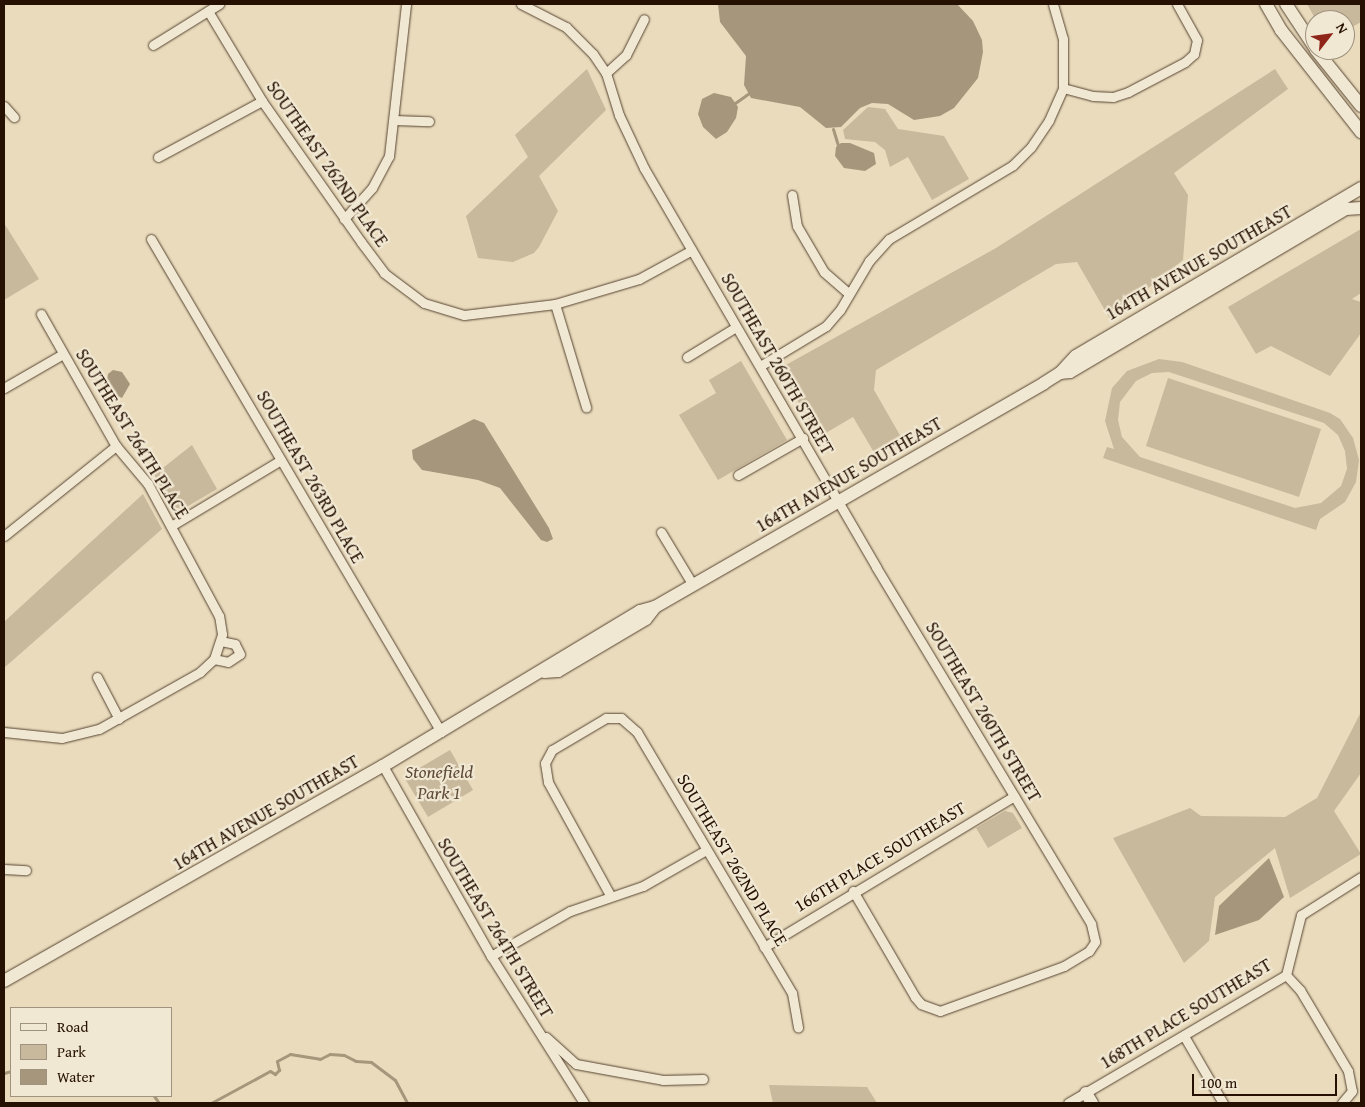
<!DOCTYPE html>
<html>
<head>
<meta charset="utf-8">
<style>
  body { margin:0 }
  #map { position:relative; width:1365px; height:1107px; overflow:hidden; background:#e9dbbc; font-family:"Gentium Book Plus",serif }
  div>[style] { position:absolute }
  .green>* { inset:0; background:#c8b89c }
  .water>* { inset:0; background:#a6967c }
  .stream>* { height:3px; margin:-1.5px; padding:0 1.5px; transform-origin:1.5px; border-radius:1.5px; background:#a6967c }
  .roads { filter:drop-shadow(0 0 1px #564330) drop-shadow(0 0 1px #564330) }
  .street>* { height:9px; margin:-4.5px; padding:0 4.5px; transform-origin:4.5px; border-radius:4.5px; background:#f1e8d3 }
  .secondary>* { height:12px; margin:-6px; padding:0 6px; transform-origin:6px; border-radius:6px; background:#f1e8d3 }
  span { translate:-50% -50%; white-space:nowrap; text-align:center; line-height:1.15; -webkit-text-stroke:4.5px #f1e8d3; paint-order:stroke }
  .street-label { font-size:18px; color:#251001 }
  .park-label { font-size:18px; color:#5e4b37; font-style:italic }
  .frame { position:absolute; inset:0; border:5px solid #251001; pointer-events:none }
  .legend { position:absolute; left:10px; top:1007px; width:162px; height:90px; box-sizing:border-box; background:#f1e8d3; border:1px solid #9f927f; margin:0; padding:6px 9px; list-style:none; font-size:15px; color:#251001 }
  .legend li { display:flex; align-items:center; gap:10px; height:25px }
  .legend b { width:25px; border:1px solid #9f927f }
  .north { position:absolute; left:1305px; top:10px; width:50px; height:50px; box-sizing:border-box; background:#f1e8d3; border:1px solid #9f927f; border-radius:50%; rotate:60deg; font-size:14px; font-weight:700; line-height:20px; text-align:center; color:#251001 }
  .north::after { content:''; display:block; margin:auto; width:18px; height:22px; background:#8f2418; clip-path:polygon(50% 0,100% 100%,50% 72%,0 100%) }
  .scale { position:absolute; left:1192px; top:1074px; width:145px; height:22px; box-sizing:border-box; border:2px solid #251001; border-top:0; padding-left:6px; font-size:15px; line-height:18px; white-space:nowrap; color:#251001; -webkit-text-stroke:4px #f1e8d3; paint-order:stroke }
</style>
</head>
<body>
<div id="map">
  <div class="green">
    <div style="clip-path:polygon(1307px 4px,1361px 4px,1361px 22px,1345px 31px,1345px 20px,1316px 20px)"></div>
    <div style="clip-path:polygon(587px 69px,606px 110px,539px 176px,558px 211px,539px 247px,534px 253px,513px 262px,478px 258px,466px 216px,528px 157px,515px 135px)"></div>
    <div style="clip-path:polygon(1275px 69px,1288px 89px,1174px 173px,1188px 195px,1183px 260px,1110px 319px,1077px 262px,1056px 264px,876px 370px,874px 390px,901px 437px,875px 454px,853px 417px,819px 437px,783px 376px,784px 366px,996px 248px)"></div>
    <div style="clip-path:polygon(868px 107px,885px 109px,898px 129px,944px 136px,969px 179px,932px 200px,908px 157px,890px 167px,885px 150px,875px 142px,845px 139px,843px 130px)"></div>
    <div style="clip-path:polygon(4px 223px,39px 279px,4px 300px)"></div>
    <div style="clip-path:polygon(1361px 229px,1361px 293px,1352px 299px,1361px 302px,1361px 333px,1330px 376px,1271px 346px,1256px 354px,1228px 307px)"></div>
    <div style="clip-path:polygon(evenodd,1159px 359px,1182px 362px,1330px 413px,1340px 419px,1353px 438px,1359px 460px,1356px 482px,1345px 502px,1320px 519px,1316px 530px,1103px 458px,1107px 447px,1114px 449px,1105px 421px,1112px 388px,1127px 371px,1159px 359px,1169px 372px,1324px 423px,1338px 435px,1345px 451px,1347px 469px,1341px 486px,1321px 503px,1295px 508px,1140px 457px,1122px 437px,1118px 420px,1120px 402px,1136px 381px,1152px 373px,1169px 372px)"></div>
    <div style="clip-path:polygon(741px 361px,787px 440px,718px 480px,679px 415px,716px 393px,709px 380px)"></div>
    <div style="clip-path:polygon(1168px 378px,1321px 429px,1299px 497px,1146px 446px)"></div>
    <div style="clip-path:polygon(192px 445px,217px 489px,183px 509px,176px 508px,169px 504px,154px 475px)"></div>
    <div style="clip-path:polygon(143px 494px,162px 529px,4px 668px,4px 622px)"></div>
    <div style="clip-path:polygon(1361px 712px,1361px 773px,1334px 811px,1361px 854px,1290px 898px,1275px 848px,1215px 897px,1209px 941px,1184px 963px,1113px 838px,1190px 808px,1201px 816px,1285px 817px,1317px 798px)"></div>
    <div style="clip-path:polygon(450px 750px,473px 790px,428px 817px,404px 777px)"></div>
    <div style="clip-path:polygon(1005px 811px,1013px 813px,1022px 828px,988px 848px,976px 828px)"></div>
    <div style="clip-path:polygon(769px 1085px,867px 1087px,877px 1103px,773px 1103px)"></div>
  </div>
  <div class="water">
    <div style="clip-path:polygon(718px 4px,957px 4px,973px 21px,982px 40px,983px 52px,978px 78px,954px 108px,940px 116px,914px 120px,888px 104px,872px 103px,860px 108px,841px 127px,826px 128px,800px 107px,751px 98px,744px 85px,746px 56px,720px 22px)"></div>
    <div style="clip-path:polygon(714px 93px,731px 97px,738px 107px,736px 118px,727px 132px,716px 139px,703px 127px,698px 114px,702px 99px)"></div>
    <div style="clip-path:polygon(841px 143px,850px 143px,874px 153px,876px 164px,865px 171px,844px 168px,835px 156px,836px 147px)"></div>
    <div style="clip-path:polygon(113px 370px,122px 372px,130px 384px,122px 398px,115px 395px,107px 381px,108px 374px)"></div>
    <div style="clip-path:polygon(474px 419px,484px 423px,549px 528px,553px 539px,547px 542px,541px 540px,500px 488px,478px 480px,422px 470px,413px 459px,412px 450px)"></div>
    <div style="clip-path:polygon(1269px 858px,1284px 897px,1259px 920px,1215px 935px,1219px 906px)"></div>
  </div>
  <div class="stream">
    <div style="left:735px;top:103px;width:16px;rotate:-35deg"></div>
    <div style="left:833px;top:129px;width:17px;rotate:73deg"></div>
    <div style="left:4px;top:1073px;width:7px;rotate:-16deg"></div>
    <div style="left:154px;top:1096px;width:9px;rotate:54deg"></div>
    <div style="left:211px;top:1103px;width:67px;rotate:-28.5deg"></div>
    <div style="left:270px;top:1071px;width:6px;rotate:31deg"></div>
    <div style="left:275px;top:1074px;width:6px;rotate:-45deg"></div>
    <div style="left:279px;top:1070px;width:9px;rotate:-103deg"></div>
    <div style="left:277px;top:1061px;width:15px;rotate:-28deg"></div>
    <div style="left:290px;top:1054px;width:30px;rotate:9deg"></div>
    <div style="left:320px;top:1059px;width:11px;rotate:-27deg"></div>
    <div style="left:330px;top:1054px;width:14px;rotate:4deg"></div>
    <div style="left:344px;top:1055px;width:13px;rotate:27deg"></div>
    <div style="left:356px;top:1061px;width:15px;rotate:4deg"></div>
    <div style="left:371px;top:1062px;width:30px;rotate:37deg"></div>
    <div style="left:395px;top:1080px;width:26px;rotate:62deg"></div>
  </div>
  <div class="roads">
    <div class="street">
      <div style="left:521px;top:4px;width:51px;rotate:27.1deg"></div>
      <div style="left:566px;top:27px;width:38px;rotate:45deg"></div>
      <div style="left:593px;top:54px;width:23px;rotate:56deg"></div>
      <div style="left:606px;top:73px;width:44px;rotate:72.8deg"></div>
      <div style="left:619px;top:115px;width:59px;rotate:64.7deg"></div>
      <div style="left:644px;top:168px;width:462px;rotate:59.8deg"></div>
      <div style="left:876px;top:567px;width:417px;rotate:58.9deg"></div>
      <div style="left:1091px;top:924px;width:18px;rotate:77deg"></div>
      <div style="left:1095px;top:942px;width:11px;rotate:124deg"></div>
      <div style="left:1089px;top:951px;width:29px;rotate:149deg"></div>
      <div style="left:1064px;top:966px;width:132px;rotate:160.1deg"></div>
      <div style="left:940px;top:1011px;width:20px;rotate:-160deg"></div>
      <div style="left:921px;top:1004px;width:9px;rotate:-131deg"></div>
      <div style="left:915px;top:997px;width:123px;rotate:-120.3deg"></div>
      <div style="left:208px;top:11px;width:105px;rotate:59deg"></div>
      <div style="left:262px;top:101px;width:172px;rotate:54.9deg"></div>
      <div style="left:361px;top:242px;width:39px;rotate:53deg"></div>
      <div style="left:384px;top:273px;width:50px;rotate:36.9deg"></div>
      <div style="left:424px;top:303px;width:42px;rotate:16.7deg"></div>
      <div style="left:464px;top:315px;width:92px;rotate:-6.9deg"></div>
      <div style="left:555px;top:304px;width:88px;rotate:-16.6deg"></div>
      <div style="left:639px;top:279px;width:60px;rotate:-28.7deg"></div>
      <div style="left:153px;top:45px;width:78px;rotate:-31.8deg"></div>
      <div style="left:606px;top:73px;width:27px;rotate:-42deg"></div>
      <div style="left:626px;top:55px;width:40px;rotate:-63.4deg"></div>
      <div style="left:1063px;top:88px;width:31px;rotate:15deg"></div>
      <div style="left:1093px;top:96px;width:20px;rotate:3deg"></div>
      <div style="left:1113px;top:97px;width:16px;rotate:-18deg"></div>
      <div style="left:1128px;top:92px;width:64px;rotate:-27.8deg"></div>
      <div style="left:1185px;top:62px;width:12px;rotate:-42deg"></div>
      <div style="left:1194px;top:54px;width:14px;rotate:-78deg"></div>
      <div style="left:1197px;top:40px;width:41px;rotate:-119.1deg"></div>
      <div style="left:4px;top:106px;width:15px;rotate:48deg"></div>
      <div style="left:394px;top:120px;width:35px;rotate:2deg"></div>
      <div style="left:158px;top:157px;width:118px;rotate:-28.3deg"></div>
      <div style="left:792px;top:195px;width:31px;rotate:81deg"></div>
      <div style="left:797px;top:226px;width:53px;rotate:59.6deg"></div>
      <div style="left:824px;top:272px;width:32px;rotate:41deg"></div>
      <div style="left:344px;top:219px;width:42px;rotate:-47.9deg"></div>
      <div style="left:372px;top:188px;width:36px;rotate:-62deg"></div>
      <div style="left:389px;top:156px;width:153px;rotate:-83.6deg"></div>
      <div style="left:151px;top:239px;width:572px;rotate:59.53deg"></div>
      <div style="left:555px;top:304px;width:108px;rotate:73.2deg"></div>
      <div style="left:687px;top:357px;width:57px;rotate:-31.5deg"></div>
      <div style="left:760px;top:366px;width:77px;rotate:-31.2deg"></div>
      <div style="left:826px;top:326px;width:21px;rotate:-49deg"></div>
      <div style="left:840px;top:310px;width:57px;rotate:-59.4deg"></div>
      <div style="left:869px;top:261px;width:30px;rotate:-48deg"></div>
      <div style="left:889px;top:239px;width:144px;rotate:-30.8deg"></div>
      <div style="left:1013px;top:165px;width:25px;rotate:-45deg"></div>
      <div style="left:1031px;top:147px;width:32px;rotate:-56deg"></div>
      <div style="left:1049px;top:120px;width:35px;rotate:-66deg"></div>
      <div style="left:1063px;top:88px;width:49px;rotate:-90deg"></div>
      <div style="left:1063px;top:39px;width:36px;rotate:-106deg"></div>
      <div style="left:4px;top:388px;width:68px;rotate:-30deg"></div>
      <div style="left:738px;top:475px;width:75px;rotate:-29.6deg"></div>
      <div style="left:171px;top:526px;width:128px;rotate:-31deg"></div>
      <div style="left:661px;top:532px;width:62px;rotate:58.9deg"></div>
      <div style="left:4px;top:536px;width:144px;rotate:-38.8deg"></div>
      <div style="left:214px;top:659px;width:14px;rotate:12deg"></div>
      <div style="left:228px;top:662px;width:14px;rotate:-34deg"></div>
      <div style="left:240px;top:654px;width:11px;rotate:-117deg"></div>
      <div style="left:235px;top:644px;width:14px;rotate:-168deg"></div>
      <div style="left:97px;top:677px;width:47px;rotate:62.4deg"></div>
      <div style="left:4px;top:732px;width:58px;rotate:5.9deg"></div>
      <div style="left:62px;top:738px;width:38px;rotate:-14deg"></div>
      <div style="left:99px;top:729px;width:116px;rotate:-29.4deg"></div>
      <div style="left:200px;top:672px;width:19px;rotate:-43deg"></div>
      <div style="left:214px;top:659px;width:26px;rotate:-72deg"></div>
      <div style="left:222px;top:634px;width:18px;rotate:-99deg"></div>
      <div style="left:219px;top:616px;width:150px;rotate:-118.3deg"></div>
      <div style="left:148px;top:484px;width:50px;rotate:-130.1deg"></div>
      <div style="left:116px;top:446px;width:152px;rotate:-119.6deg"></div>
      <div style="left:383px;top:766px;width:219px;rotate:60.4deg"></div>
      <div style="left:491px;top:956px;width:174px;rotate:57.7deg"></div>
      <div style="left:4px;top:869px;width:22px;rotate:3deg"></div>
      <div style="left:610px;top:895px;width:129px;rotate:-118.8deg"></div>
      <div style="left:548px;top:782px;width:19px;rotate:-99deg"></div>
      <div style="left:545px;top:763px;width:15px;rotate:-62deg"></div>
      <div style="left:552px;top:750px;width:63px;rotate:-30.7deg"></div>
      <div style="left:606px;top:718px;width:15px"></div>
      <div style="left:621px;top:718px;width:21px;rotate:41deg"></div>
      <div style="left:637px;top:732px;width:304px;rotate:59.3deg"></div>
      <div style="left:792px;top:993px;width:35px;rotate:80deg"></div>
      <div style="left:764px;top:947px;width:292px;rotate:-31.1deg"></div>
      <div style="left:491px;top:956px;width:91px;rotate:-29.7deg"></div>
      <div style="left:570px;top:911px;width:77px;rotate:-18.9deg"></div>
      <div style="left:643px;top:886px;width:73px;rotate:-29.7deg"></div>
      <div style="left:1286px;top:975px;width:21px;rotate:47deg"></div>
      <div style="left:1300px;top:990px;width:94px;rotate:59.3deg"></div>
      <div style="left:1348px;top:1071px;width:20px;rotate:79deg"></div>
      <div style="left:1352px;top:1091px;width:16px;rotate:130deg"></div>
      <div style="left:1184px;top:1036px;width:78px;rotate:59.8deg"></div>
      <div style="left:546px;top:1037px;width:40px;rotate:42deg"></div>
      <div style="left:576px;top:1064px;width:88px;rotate:10.4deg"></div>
      <div style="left:663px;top:1080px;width:40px;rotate:-1.4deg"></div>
      <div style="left:1068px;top:1103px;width:253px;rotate:-30.4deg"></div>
      <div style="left:1286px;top:975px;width:62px;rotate:-76deg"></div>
      <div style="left:1301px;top:915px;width:71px;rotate:-32.3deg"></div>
    </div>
    <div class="secondary">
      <div style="left:1266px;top:4px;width:30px;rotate:60deg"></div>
      <div style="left:1281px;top:30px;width:130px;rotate:51.9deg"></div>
      <div style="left:1286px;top:4px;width:53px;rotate:56.6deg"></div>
      <div style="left:1316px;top:50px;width:72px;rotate:51.2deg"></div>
      <div style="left:1060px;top:373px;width:10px;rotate:-6deg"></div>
      <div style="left:1070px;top:372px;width:321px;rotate:-30.6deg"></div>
      <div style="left:1346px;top:209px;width:15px;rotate:-4deg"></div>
      <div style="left:544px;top:672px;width:14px;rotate:-4deg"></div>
      <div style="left:558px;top:671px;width:102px;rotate:-30.6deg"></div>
      <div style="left:646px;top:619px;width:15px;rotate:-53deg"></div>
      <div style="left:4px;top:981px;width:436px;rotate:-29.6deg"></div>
      <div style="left:383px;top:766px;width:300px;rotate:-31.1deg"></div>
      <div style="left:640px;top:611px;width:16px;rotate:-15deg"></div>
      <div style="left:655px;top:607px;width:449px;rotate:-29.9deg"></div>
      <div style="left:1044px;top:383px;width:19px;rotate:-32deg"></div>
      <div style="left:1060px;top:373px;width:23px;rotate:-47deg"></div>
      <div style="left:1076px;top:356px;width:331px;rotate:-30.5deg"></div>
      <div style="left:1086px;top:1093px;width:12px;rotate:59deg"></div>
    </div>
  </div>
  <div class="street-label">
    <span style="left:327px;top:164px;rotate:55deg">SOUTHEAST 262ND PLACE</span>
    <span style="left:1199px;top:263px;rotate:-30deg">164TH AVENUE SOUTHEAST</span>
    <span style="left:777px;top:364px;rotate:60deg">SOUTHEAST 260TH STREET</span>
    <span style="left:132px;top:434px;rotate:58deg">SOUTHEAST 264TH PLACE</span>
    <span style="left:849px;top:475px;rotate:-30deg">164TH AVENUE SOUTHEAST</span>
    <span style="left:310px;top:477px;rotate:60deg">SOUTHEAST 263RD PLACE</span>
    <span style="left:983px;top:712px;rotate:59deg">SOUTHEAST 260TH STREET</span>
    <span style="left:266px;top:813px;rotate:-30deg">164TH AVENUE SOUTHEAST</span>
    <span style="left:880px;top:857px;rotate:-31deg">166TH PLACE SOUTHEAST</span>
    <span style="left:732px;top:860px;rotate:59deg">SOUTHEAST 262ND PLACE</span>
    <span style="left:495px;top:928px;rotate:59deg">SOUTHEAST 264TH STREET</span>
    <span style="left:1186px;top:1014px;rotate:-31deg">168TH PLACE SOUTHEAST</span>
  </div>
  <div class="park-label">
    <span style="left:439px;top:783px">Stonefield<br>Park 1</span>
  </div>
  <div class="frame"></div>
  <ul class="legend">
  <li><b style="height:6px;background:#f1e8d3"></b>Road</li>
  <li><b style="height:14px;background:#c8b89c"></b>Park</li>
  <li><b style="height:14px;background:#a6967c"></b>Water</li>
  </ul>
  <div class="north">N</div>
  <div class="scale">100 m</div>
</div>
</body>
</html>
